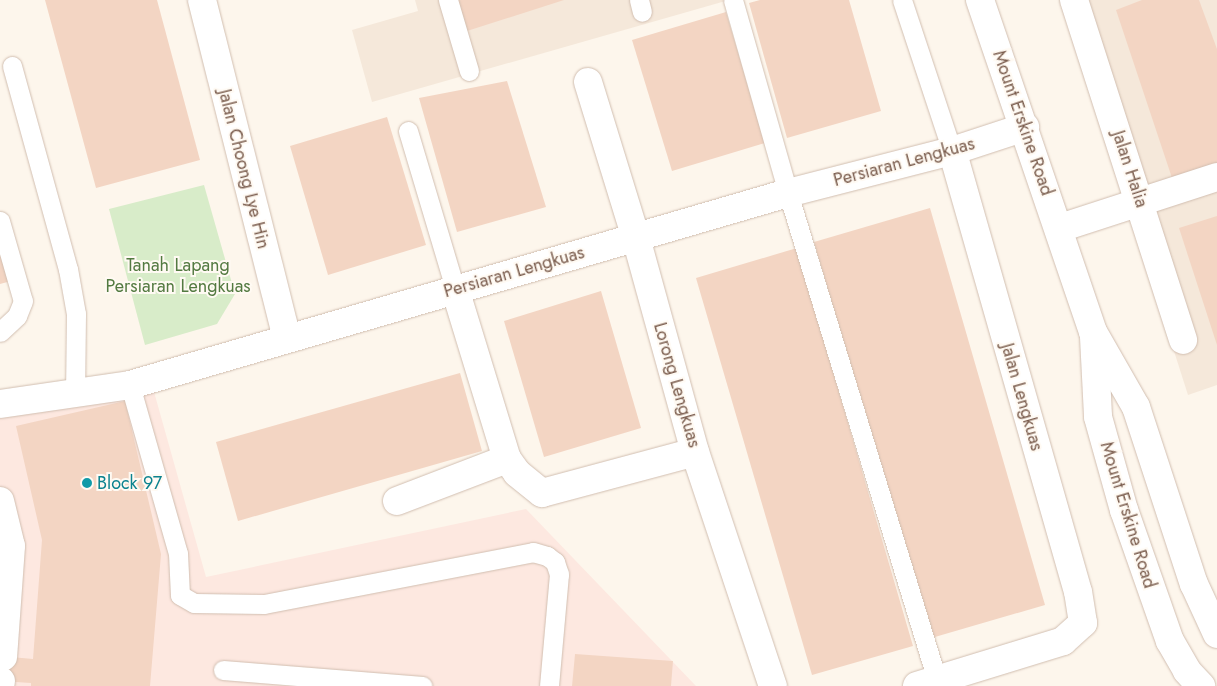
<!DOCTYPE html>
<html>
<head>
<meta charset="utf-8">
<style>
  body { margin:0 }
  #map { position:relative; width:1217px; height:686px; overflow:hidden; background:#fdf6ec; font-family:Jost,sans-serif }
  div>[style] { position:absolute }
  .residential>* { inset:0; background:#f5e8da }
  .commercial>* { inset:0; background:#fde8e0 }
  .green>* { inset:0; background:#d8ecc9 }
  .building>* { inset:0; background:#f3d5c3 }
  .roads { filter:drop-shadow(0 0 1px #d1beb0) drop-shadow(0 0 1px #d1beb0) }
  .lane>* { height:19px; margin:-9.5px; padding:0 9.5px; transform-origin:9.5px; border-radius:9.5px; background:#fff }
  .street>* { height:28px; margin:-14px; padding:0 14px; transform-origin:14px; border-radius:14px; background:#fff }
  .secondary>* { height:28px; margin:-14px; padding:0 14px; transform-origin:14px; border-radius:14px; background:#fff }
  .dots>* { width:14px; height:14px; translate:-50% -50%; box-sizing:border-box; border:2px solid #fffaf3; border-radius:50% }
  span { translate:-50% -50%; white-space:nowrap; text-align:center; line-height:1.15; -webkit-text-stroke:4px #fffaf3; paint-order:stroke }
  .street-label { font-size:18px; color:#7a5c4d }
  .park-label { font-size:18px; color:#537a41 }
  .culture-label { font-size:18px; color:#0d838f }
  .left { translate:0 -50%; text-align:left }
</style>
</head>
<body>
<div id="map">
  <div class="residential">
    <div style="clip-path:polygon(415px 0,729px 0,372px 102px,352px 30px,418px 11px)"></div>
    <div style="clip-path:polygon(1062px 0,1217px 0,1217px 385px,1188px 395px)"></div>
  </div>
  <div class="commercial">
    <div style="clip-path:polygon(149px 374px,206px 577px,526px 509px,696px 686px,0 686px,0 390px)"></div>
  </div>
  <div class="green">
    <div style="clip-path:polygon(204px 185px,235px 294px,217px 324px,145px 345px,109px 209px)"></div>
  </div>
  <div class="building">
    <div style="clip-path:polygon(45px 0,157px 0,200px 160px,96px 188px)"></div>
    <div style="clip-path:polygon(458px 0,564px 0,467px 31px)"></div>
    <div style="clip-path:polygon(760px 0,849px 0,881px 111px,787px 138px,749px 3px)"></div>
    <div style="clip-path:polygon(1142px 0,1199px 0,1217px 49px,1217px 167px,1173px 181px,1116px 10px)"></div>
    <div style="clip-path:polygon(726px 12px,765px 143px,672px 171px,632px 40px)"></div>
    <div style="clip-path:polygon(507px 81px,546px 207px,457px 232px,419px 98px)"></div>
    <div style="clip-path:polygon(387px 117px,426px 245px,328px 275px,290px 146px)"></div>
    <div style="clip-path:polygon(930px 208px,1045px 605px,928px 639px,814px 242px)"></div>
    <div style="clip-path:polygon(1217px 216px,1217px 345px,1179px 228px)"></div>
    <div style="clip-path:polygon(0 245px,11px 281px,0 284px)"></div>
    <div style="clip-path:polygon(797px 248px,913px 646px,812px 675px,696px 278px)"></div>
    <div style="clip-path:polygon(601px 291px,641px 428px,544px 457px,504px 321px)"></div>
    <div style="clip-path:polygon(460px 373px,482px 451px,238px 521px,216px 442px)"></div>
    <div style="clip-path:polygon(125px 401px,161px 554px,150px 686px,31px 686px,31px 683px,0 681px,0 656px,33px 659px,42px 540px,16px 426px)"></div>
    <div style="clip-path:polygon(575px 654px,673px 661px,671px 686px,572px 686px)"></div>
  </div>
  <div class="roads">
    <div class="lane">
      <div style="left:448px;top:0;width:74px;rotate:73.5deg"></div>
      <div style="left:639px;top:0;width:12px;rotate:76deg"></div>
      <div style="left:733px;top:0;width:201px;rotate:74.1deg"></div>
      <div style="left:788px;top:193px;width:509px;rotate:72.99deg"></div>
      <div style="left:902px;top:0;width:159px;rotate:71.7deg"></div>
      <div style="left:12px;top:66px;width:211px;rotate:74.6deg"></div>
      <div style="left:68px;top:269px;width:46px;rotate:79.9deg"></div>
      <div style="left:76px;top:314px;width:79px;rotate:90.7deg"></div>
      <div style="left:408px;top:131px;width:165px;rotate:73.4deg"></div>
      <div style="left:0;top:221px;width:83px;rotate:74deg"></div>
      <div style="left:23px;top:301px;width:16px;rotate:112deg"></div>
      <div style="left:17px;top:316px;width:23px;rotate:137deg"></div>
      <div style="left:130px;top:385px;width:175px;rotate:74.1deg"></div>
      <div style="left:178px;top:553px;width:42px;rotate:87.3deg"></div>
      <div style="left:180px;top:595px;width:16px;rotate:30deg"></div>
      <div style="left:194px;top:603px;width:70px;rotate:0.8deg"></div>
      <div style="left:264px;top:604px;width:274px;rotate:-10.9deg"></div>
      <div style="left:533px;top:552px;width:15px;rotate:16deg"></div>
      <div style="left:547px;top:556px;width:10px;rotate:37deg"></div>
      <div style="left:555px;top:562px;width:13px;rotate:72deg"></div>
      <div style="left:559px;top:574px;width:112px;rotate:95.1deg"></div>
      <div style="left:223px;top:670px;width:200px;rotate:4.6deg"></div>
    </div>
    <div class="street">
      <div style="left:202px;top:0;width:349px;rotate:75.9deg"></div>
      <div style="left:1074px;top:0;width:357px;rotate:72.2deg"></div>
      <div style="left:588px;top:82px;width:163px;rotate:72.9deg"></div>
      <div style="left:636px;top:238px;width:222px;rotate:74.6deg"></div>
      <div style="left:695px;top:452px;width:247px;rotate:71.6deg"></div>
      <div style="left:1060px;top:228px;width:165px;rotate:-18deg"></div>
      <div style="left:455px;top:289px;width:178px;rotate:73deg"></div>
      <div style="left:507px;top:459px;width:17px;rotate:54deg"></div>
      <div style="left:517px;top:473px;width:32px;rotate:39deg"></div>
      <div style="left:542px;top:493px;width:158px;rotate:-15deg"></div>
      <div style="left:0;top:404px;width:131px;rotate:-8.3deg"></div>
      <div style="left:130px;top:385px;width:685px;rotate:-16.27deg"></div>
      <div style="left:788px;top:193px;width:169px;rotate:-14.4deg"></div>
      <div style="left:952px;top:151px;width:77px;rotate:-18.2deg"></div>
      <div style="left:0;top:501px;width:46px;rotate:76.3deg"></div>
      <div style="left:11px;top:546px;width:111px;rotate:94.1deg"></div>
      <div style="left:397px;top:501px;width:118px;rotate:-20.9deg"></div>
      <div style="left:0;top:686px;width:5px;rotate:-79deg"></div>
      <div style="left:917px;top:686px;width:153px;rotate:-17.1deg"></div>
      <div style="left:1063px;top:641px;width:27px;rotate:-42deg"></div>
      <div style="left:1083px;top:623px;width:31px;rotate:-99deg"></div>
      <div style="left:1078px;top:592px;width:459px;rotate:-105.9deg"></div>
    </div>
    <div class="secondary">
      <div style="left:980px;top:0;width:351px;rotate:71.2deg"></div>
      <div style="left:1093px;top:332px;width:86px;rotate:60.2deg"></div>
      <div style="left:1136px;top:407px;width:186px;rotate:71.9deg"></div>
      <div style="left:1194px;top:584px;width:55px;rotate:65.3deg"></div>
      <div style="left:1094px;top:337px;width:80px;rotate:87.1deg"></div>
      <div style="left:1098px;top:417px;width:97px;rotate:74.4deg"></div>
      <div style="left:1124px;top:510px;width:139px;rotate:70.7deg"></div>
      <div style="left:1170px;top:641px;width:34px;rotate:60deg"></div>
      <div style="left:1187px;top:671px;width:21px;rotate:47deg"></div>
    </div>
  </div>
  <div class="dots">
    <div style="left:87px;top:483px;background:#0f9aa8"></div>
  </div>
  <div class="street-label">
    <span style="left:1023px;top:123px;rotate:71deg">Mount Erskine Road</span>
    <span style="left:904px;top:162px;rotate:-15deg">Persiaran Lengkuas</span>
    <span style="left:244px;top:169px;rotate:76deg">Jalan Choong Lye Hin</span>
    <span style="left:1130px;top:169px;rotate:72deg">Jalan Halia</span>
    <span style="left:514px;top:272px;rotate:-16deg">Persiaran Lengkuas</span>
    <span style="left:677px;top:385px;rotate:74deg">Lorong Lengkuas</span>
    <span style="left:1022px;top:397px;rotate:74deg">Jalan Lengkuas</span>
    <span style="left:1128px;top:515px;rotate:73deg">Mount Erskine Road</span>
  </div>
  <div class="park-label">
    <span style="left:178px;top:276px">Tanah Lapang<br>Persiaran Lengkuas</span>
  </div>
  <div class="culture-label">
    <span class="left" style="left:97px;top:483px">Block 97</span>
  </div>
</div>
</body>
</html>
